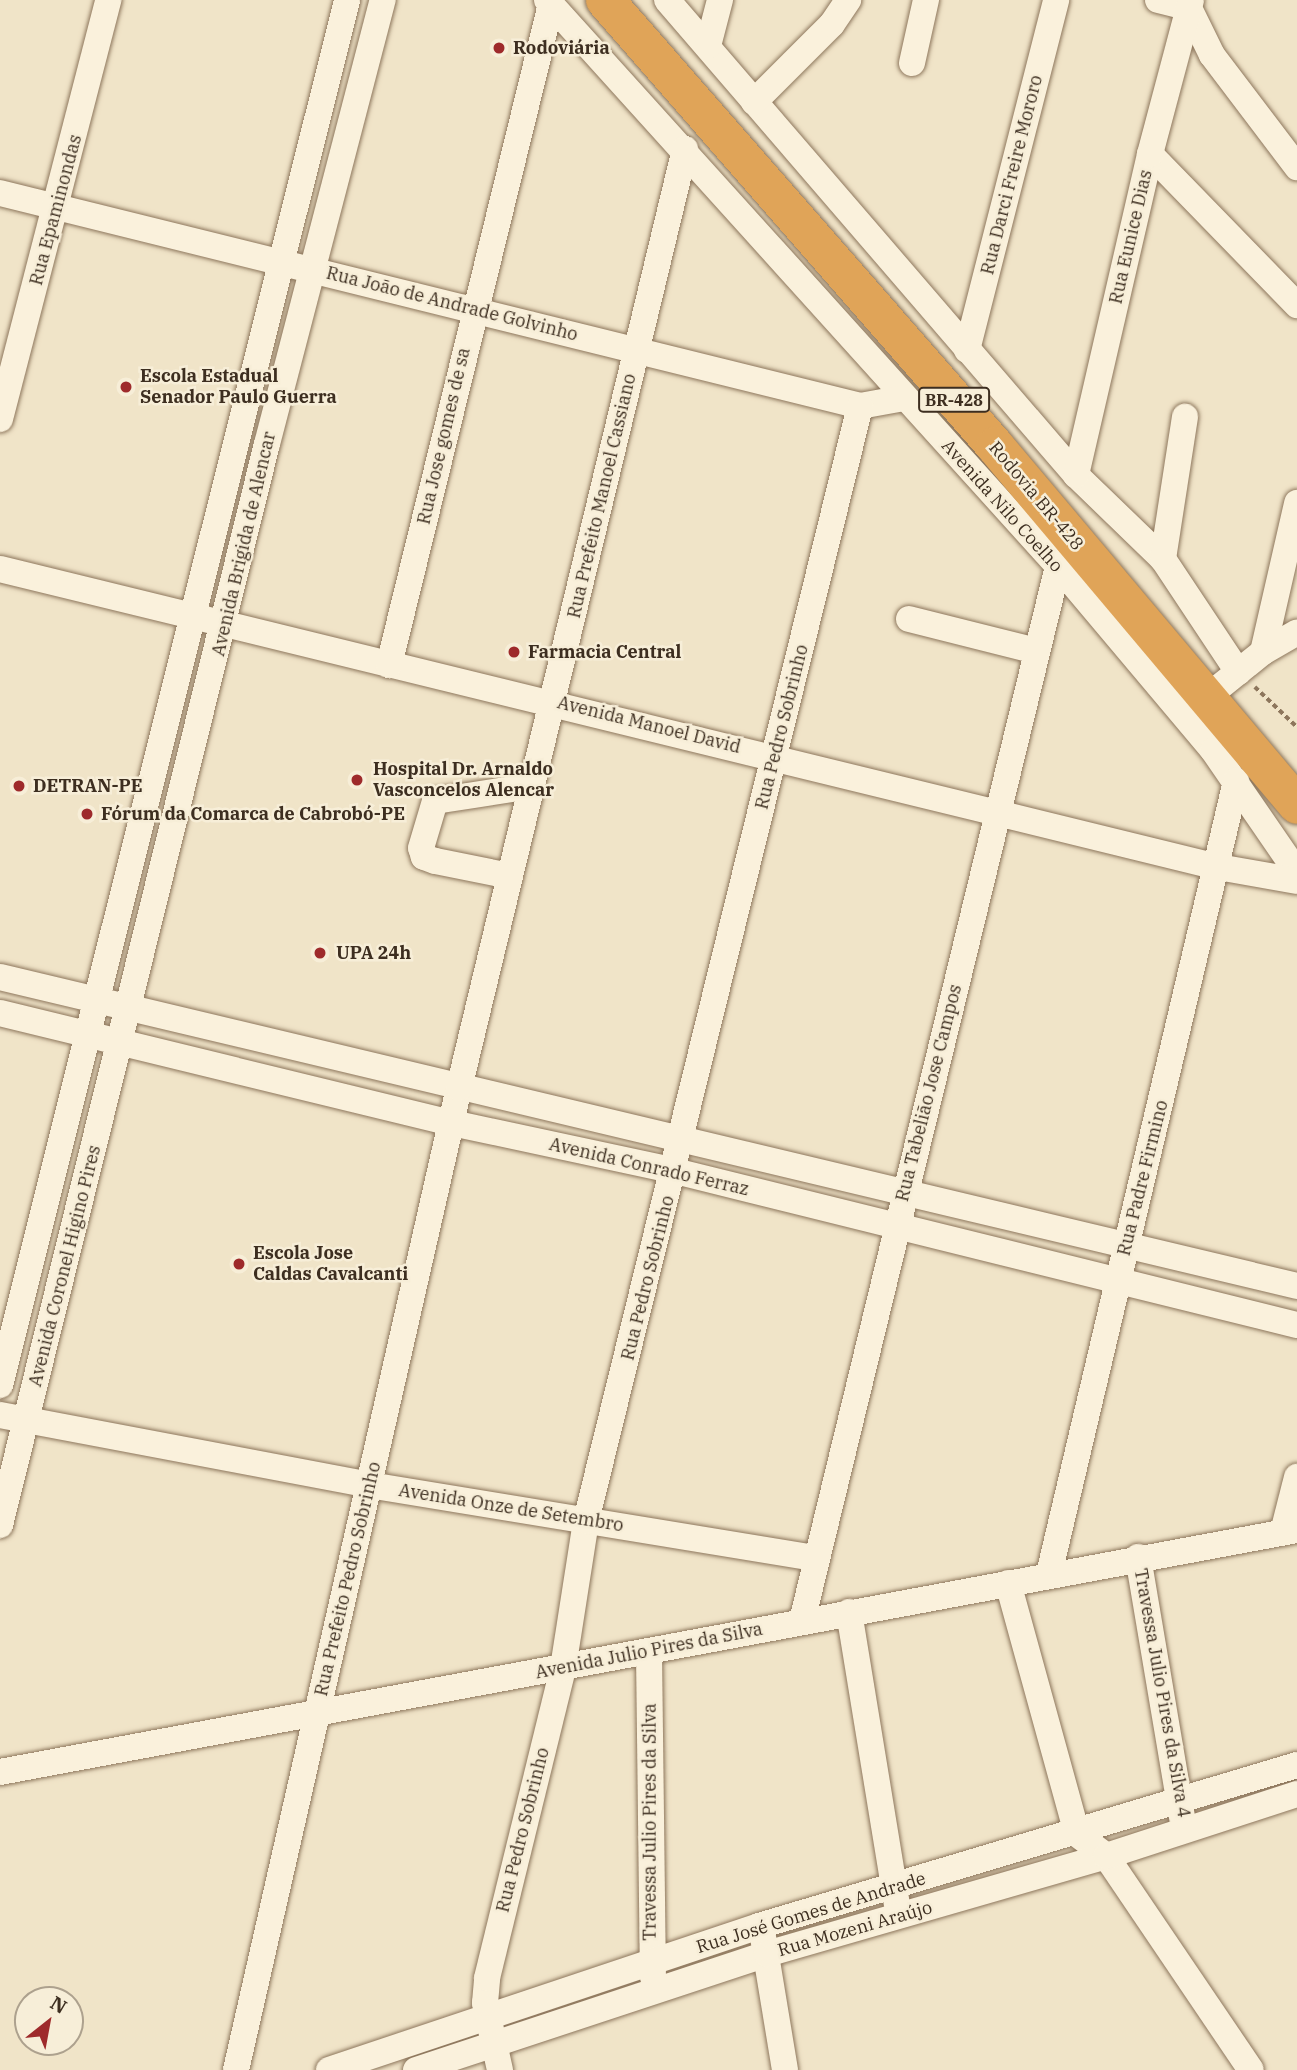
<!DOCTYPE html>
<html>
<head>
<meta charset="utf-8">
<style>
  body { margin:0 }
  #map { position:relative; width:1297px; height:2070px; overflow:hidden; background:#f0e4c8; font-family:"IBM Plex Serif",serif }
  div>[style] { position:absolute }
  .path>* { height:3.5px; margin-top:-1.75px; transform-origin:0; background:repeating-linear-gradient(90deg,#8d765c 0 5px,transparent 0 8.5px) }
  .roads { filter:drop-shadow(0 0 2px #8d765c) drop-shadow(0 0 2px #8d765c) }
  .minor>* { height:26px; margin:-13px; padding:0 13px; transform-origin:13px; border-radius:13px; background:#faf1dc }
  .highway>* { height:38px; margin:-19px; padding:0 19px; transform-origin:19px; border-radius:19px; background:#e0a458 }
  .dots>* { width:19px; height:19px; translate:-50% -50%; box-sizing:border-box; border:4px solid #f7eed8; border-radius:50% }
  span { translate:-50% -50%; white-space:nowrap; text-align:center; line-height:1.15; -webkit-text-stroke:5px #f7eed8; paint-order:stroke }
  .shield-label span { padding:2px 5px; background:#f7eed8; border:2px solid; border-radius:5px; -webkit-text-stroke-width:0 }
  .shield-label { font-size:16px; color:#3d2e20; font-weight:700 }
  .poi-label { font-size:18px; color:#3d2e20; font-weight:700 }
  .left { translate:0 -50%; text-align:left }
  .street-label { font-size:18px; color:#3d2e20 }
  .north { position:absolute; left:14px; top:1986px; width:70px; height:70px; box-sizing:border-box; background:#f7eed8; border:2px solid #ada18e; border-radius:50%; rotate:31deg; font-size:19px; font-weight:700; line-height:28px; text-align:center; color:#3d2e20 }
  .north::after { content:''; display:block; margin:auto; width:24px; height:32px; background:#9e2a2b; clip-path:polygon(50% 0,100% 100%,50% 72%,0 100%) }
</style>
</head>
<body>
<div id="map">
  <div class="path">
    <div style="left:1255px;top:687px;width:58px;rotate:43.6deg"></div>
  </div>
  <div class="roads">
    <div class="minor">
      <div style="left:547px;top:0;width:763px;rotate:47.92deg"></div>
      <div style="left:1058px;top:566px;width:241px;rotate:49.9deg"></div>
      <div style="left:1213px;top:750px;width:148px;rotate:55.5deg"></div>
      <div style="left:667px;top:0;width:627px;rotate:49.27deg"></div>
      <div style="left:1076px;top:475px;width:121px;rotate:44deg"></div>
      <div style="left:1163px;top:559px;width:136px;rotate:56.4deg"></div>
      <div style="left:1158px;top:0;width:32px;rotate:14deg"></div>
      <div style="left:1189px;top:8px;width:52px;rotate:63.9deg"></div>
      <div style="left:1212px;top:55px;width:141px;rotate:52.8deg"></div>
      <div style="left:708px;top:46px;width:48px;rotate:-75.4deg"></div>
      <div style="left:912px;top:63px;width:65px;rotate:-77.5deg"></div>
      <div style="left:754px;top:102px;width:110px;rotate:-45deg"></div>
      <div style="left:832px;top:24px;width:29px;rotate:-56deg"></div>
      <div style="left:1150px;top:154px;width:211px;rotate:45.8deg"></div>
      <div style="left:0;top:193px;width:886px;rotate:13.91deg"></div>
      <div style="left:860px;top:406px;width:45px;rotate:-10.3deg"></div>
      <div style="left:967px;top:350px;width:361px;rotate:-75.7deg"></div>
      <div style="left:0;top:419px;width:433px;rotate:-75.5deg"></div>
      <div style="left:1076px;top:475px;width:329px;rotate:-77deg"></div>
      <div style="left:1150px;top:154px;width:159px;rotate:-75.1deg"></div>
      <div style="left:1163px;top:559px;width:144px;rotate:-81.2deg"></div>
      <div style="left:0;top:569px;width:1254px;rotate:13.75deg"></div>
      <div style="left:1218px;top:867px;width:80px;rotate:10deg"></div>
      <div style="left:909px;top:619px;width:131px;rotate:14.1deg"></div>
      <div style="left:1263px;top:652px;width:153px;rotate:-77.1deg"></div>
      <div style="left:389px;top:665px;width:681px;rotate:-76.23deg"></div>
      <div style="left:1207px;top:697px;width:72px;rotate:-38.8deg"></div>
      <div style="left:1263px;top:652px;width:39px;rotate:-30deg"></div>
      <div style="left:510px;top:876px;width:76px;rotate:-168.7deg"></div>
      <div style="left:435px;top:861px;width:12px;rotate:-160deg"></div>
      <div style="left:424px;top:857px;width:9px;rotate:-108deg"></div>
      <div style="left:421px;top:848px;width:49px;rotate:-73.4deg"></div>
      <div style="left:435px;top:801px;width:98px;rotate:-8.8deg"></div>
      <div style="left:0;top:977px;width:1333px;rotate:13.4deg"></div>
      <div style="left:0;top:1013px;width:465px;rotate:13.7deg"></div>
      <div style="left:452px;top:1123px;width:228px;rotate:12.1deg"></div>
      <div style="left:675px;top:1171px;width:641px;rotate:13.91deg"></div>
      <div style="left:0;top:1385px;width:1428px;rotate:-75.93deg"></div>
      <div style="left:0;top:1415px;width:376px;rotate:10.7deg"></div>
      <div style="left:369px;top:1485px;width:453px;rotate:9.3deg"></div>
      <div style="left:0;top:1525px;width:1113px;rotate:-76.13deg"></div>
      <div style="left:267px;top:444px;width:459px;rotate:-75.4deg"></div>
      <div style="left:1283px;top:1532px;width:57px;rotate:-75.7deg"></div>
      <div style="left:1138px;top:1557px;width:264px;rotate:80.4deg"></div>
      <div style="left:1049px;top:1574px;width:815px;rotate:-76.73deg"></div>
      <div style="left:1008px;top:1583px;width:260px;rotate:74.6deg"></div>
      <div style="left:1077px;top:1834px;width:36px;rotate:37deg"></div>
      <div style="left:1106px;top:1856px;width:258px;rotate:55.9deg"></div>
      <div style="left:849px;top:1612px;width:296px;rotate:80.7deg"></div>
      <div style="left:802px;top:1621px;width:1086px;rotate:-76.36deg"></div>
      <div style="left:649px;top:1653px;width:324px;rotate:89.3deg"></div>
      <div style="left:0;top:1772px;width:1319px;rotate:-10.57deg"></div>
      <div style="left:763px;top:1937px;width:135px;rotate:80.6deg"></div>
      <div style="left:236px;top:2070px;width:1007px;rotate:-77.21deg"></div>
      <div style="left:459px;top:1088px;width:966px;rotate:-76.47deg"></div>
      <div style="left:329px;top:2070px;width:453px;rotate:-18.5deg"></div>
      <div style="left:759px;top:1926px;width:562px;rotate:-16.66deg"></div>
      <div style="left:416px;top:2070px;width:370px;rotate:-18.3deg"></div>
      <div style="left:767px;top:1954px;width:353px;rotate:-16.1deg"></div>
      <div style="left:1106px;top:1856px;width:201px;rotate:-18deg"></div>
      <div style="left:500px;top:2070px;width:69px;rotate:-102.6deg"></div>
      <div style="left:485px;top:2003px;width:25px;rotate:-85deg"></div>
      <div style="left:487px;top:1978px;width:319px;rotate:-76.2deg"></div>
      <div style="left:563px;top:1668px;width:149px;rotate:-81.1deg"></div>
      <div style="left:586px;top:1521px;width:1148px;rotate:-76.19deg"></div>
    </div>
    <div class="highway">
      <div style="left:605px;top:0;width:592px;rotate:48.83deg"></div>
      <div style="left:995px;top:446px;width:469px;rotate:49.9deg"></div>
    </div>
  </div>
  <div class="dots">
    <div style="left:499px;top:48px;background:#9e2a2b"></div>
    <div style="left:126px;top:387px;background:#9e2a2b"></div>
    <div style="left:514px;top:652px;background:#9e2a2b"></div>
    <div style="left:357px;top:780px;background:#9e2a2b"></div>
    <div style="left:19px;top:786px;background:#9e2a2b"></div>
    <div style="left:87px;top:814px;background:#9e2a2b"></div>
    <div style="left:320px;top:953px;background:#9e2a2b"></div>
    <div style="left:239px;top:1264px;background:#9e2a2b"></div>
  </div>
  <div class="shield-label">
    <span style="left:954px;top:400px">BR-428</span>
  </div>
  <div class="poi-label">
    <span class="left" style="left:513px;top:48px">Rodoviária</span>
    <span class="left" style="left:140px;top:387px">Escola Estadual<br>Senador Paulo Guerra</span>
    <span class="left" style="left:528px;top:652px">Farmacia Central</span>
    <span class="left" style="left:373px;top:780px">Hospital Dr. Arnaldo<br>Vasconcelos Alencar</span>
    <span class="left" style="left:33px;top:786px">DETRAN-PE</span>
    <span class="left" style="left:101px;top:814px">Fórum da Comarca de Cabrobó-PE</span>
    <span class="left" style="left:336px;top:953px">UPA 24h</span>
    <span class="left" style="left:253px;top:1264px">Escola Jose<br>Caldas Cavalcanti</span>
  </div>
  <div class="street-label">
    <span style="left:1012px;top:175px;rotate:-76deg">Rua Darci Freire Mororo</span>
    <span style="left:56px;top:210px;rotate:-75deg">Rua Epaminondas</span>
    <span style="left:1131px;top:237px;rotate:-77deg">Rua Eunice Dias</span>
    <span style="left:452px;top:304px;rotate:14deg">Rua João de Andrade Golvinho</span>
    <span style="left:444px;top:436px;rotate:-77deg">Rua Jose gomes de sa</span>
    <span style="left:602px;top:496px;rotate:-77deg">Rua Prefeito Manoel Cassiano</span>
    <span style="left:1036px;top:496px;rotate:50deg">Rodovia BR-428</span>
    <span style="left:1002px;top:506px;rotate:48deg">Avenida Nilo Coelho</span>
    <span style="left:244px;top:544px;rotate:-77deg">Avenida Brigida de Alencar</span>
    <span style="left:649px;top:725px;rotate:14deg">Avenida Manoel David</span>
    <span style="left:782px;top:727px;rotate:-76deg">Rua Pedro Sobrinho</span>
    <span style="left:929px;top:1093px;rotate:-76deg">Rua Tabelião Jose Campos</span>
    <span style="left:649px;top:1167px;rotate:13deg">Avenida Conrado Ferraz</span>
    <span style="left:1143px;top:1178px;rotate:-76deg">Rua Padre Firmino</span>
    <span style="left:65px;top:1266px;rotate:-76deg">Avenida Coronel Higino Pires</span>
    <span style="left:648px;top:1278px;rotate:-76deg">Rua Pedro Sobrinho</span>
    <span style="left:511px;top:1508px;rotate:9deg">Avenida Onze de Setembro</span>
    <span style="left:348px;top:1579px;rotate:-77deg">Rua Prefeito Pedro Sobrinho</span>
    <span style="left:649px;top:1651px;rotate:-11deg">Avenida Julio Pires da Silva</span>
    <span style="left:1162px;top:1693px;rotate:80deg">Travessa Julio Pires da Silva 4</span>
    <span style="left:650px;top:1822px;rotate:-90deg">Travessa Julio Pires da Silva</span>
    <span style="left:523px;top:1830px;rotate:-76deg">Rua Pedro Sobrinho</span>
    <span style="left:811px;top:1913px;rotate:-17deg">Rua José Gomes de Andrade</span>
    <span style="left:855px;top:1929px;rotate:-16deg">Rua Mozeni Araújo</span>
  </div>
  <div class="north">N</div>
</div>
</body>
</html>
